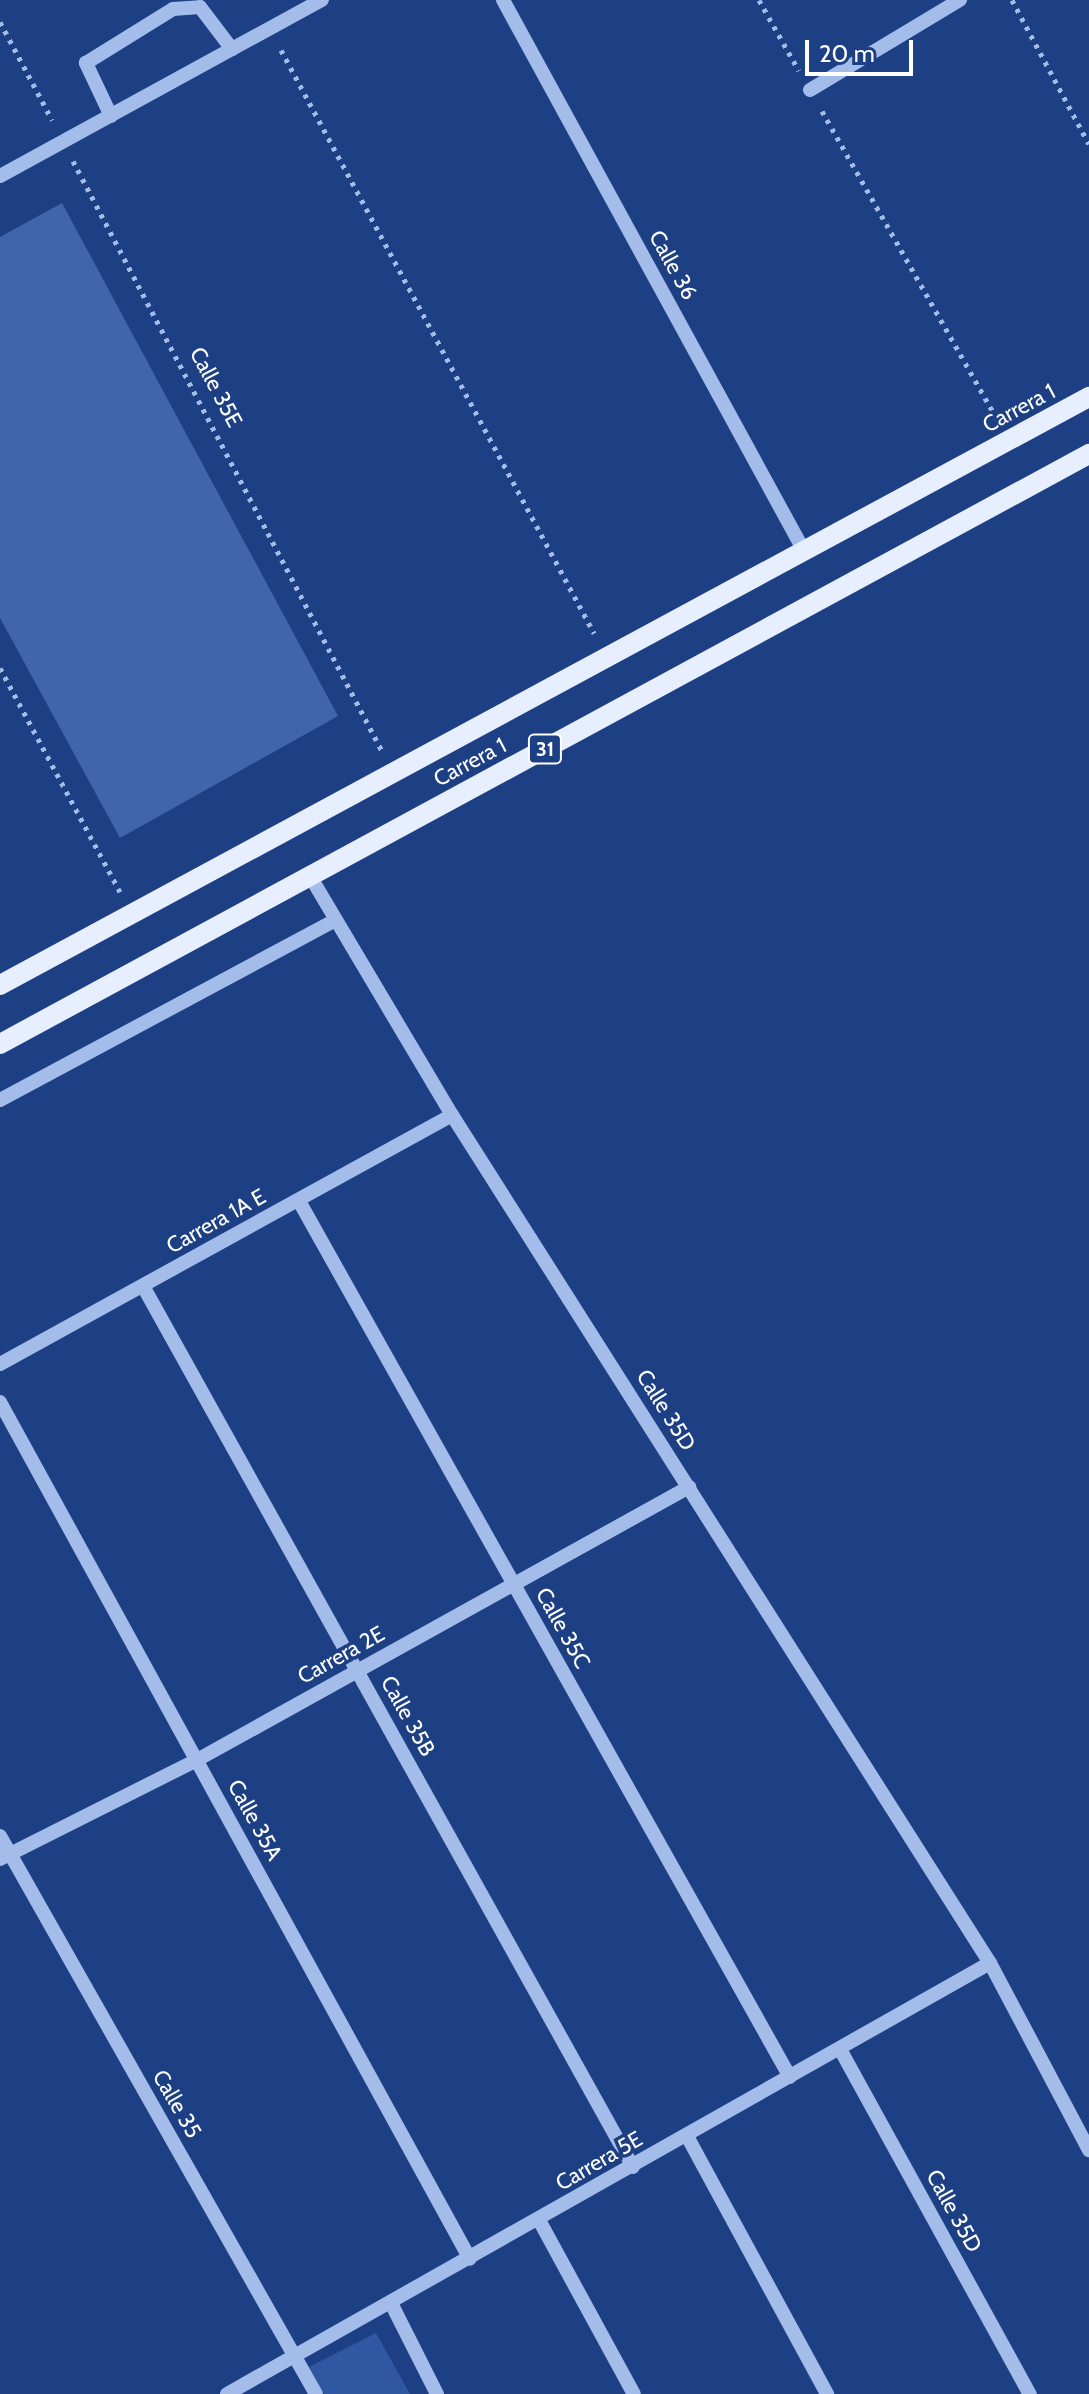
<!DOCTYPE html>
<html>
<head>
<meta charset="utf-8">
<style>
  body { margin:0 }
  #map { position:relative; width:1089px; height:2394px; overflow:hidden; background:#1d3f83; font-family:Cabin,sans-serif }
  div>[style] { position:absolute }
  .green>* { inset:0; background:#3057a2 }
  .building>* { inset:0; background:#4165aa }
  .path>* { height:5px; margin-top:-2.5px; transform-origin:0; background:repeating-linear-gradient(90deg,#a3bcea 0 4px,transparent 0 10px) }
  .minor>* { height:14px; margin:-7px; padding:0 7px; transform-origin:7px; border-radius:7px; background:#a3bcea }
  .major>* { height:20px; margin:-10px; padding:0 10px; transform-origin:10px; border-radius:10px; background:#e7eefe }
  span { translate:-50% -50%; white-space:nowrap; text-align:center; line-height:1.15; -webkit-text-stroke:7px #1d3f83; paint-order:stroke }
  .shield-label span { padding:2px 6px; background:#1d3f83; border:2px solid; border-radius:6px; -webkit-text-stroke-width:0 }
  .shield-label { font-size:20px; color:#fff; font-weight:700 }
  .street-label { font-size:22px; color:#fff }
  .scale { position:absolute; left:805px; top:40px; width:108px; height:36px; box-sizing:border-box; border:4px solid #fff; border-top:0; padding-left:10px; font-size:24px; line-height:28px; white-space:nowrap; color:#fff; -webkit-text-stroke:6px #1d3f83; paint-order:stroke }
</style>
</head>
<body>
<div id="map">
  <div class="green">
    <div style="clip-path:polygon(376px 2333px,410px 2394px,324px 2394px,309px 2367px)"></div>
  </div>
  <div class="building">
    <div style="clip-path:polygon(62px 203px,338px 716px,120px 838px,0 618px,0 237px)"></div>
  </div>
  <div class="path">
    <div style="left:759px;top:0;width:81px;rotate:60.6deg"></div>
    <div style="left:1012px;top:0;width:163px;rotate:61.9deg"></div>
    <div style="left:0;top:22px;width:111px;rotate:62deg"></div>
    <div style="left:281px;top:50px;width:662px;rotate:61.77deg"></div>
    <div style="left:822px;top:111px;width:354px;rotate:60.4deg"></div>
    <div style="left:73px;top:161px;width:666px;rotate:62.36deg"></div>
    <div style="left:0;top:668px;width:254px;rotate:61.8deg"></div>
  </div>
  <div class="minor">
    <div style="left:503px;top:0;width:628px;rotate:61.35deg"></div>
    <div style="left:810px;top:90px;width:175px;rotate:-31deg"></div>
    <div style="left:111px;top:116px;width:59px;rotate:-115.3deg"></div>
    <div style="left:86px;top:63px;width:102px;rotate:-31.8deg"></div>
    <div style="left:173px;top:9px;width:27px;rotate:-4deg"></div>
    <div style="left:200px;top:7px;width:53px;rotate:52.7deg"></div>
    <div style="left:0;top:176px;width:367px;rotate:-28.7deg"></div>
    <div style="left:310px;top:876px;width:278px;rotate:59.3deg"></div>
    <div style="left:452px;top:1115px;width:1004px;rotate:57.61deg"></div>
    <div style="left:990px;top:1963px;width:212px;rotate:62.1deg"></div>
    <div style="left:0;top:1100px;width:380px;rotate:-28.2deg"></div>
    <div style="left:299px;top:1201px;width:1004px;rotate:60.73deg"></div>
    <div style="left:143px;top:1286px;width:1008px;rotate:60.92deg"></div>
    <div style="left:0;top:1364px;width:516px;rotate:-28.85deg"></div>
    <div style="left:0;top:1402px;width:977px;rotate:61.26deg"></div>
    <div style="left:0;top:1836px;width:641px;rotate:60.48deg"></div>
    <div style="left:0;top:1859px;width:220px;rotate:-26.7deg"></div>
    <div style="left:197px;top:1760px;width:563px;rotate:-29.02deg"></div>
    <div style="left:840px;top:2049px;width:394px;rotate:61.2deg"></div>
    <div style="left:687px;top:2136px;width:294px;rotate:61.5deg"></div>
    <div style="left:539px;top:2220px;width:198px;rotate:61.4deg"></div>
    <div style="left:391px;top:2303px;width:102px;rotate:63.2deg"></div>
    <div style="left:227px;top:2394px;width:876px;rotate:-29.46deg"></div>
  </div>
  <div class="major">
    <div style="left:0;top:985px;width:1238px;rotate:-28.37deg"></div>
    <div style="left:0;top:1044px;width:1239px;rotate:-28.45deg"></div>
  </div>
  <div class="shield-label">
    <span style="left:545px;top:749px">31</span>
  </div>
  <div class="street-label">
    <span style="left:673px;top:265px;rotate:61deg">Calle 36</span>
    <span style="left:216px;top:387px;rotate:62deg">Calle 35E</span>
    <span style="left:1019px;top:408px;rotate:-28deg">Carrera 1</span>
    <span style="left:470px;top:762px;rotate:-28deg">Carrera 1</span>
    <span style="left:216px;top:1221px;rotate:-29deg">Carrera 1A E</span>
    <span style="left:666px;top:1410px;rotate:58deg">Calle 35D</span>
    <span style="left:563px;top:1628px;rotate:61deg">Calle 35C</span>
    <span style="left:341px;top:1655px;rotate:-29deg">Carrera 2E</span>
    <span style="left:408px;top:1716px;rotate:61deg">Calle 35B</span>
    <span style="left:255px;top:1820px;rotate:61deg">Calle 35A</span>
    <span style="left:177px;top:2104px;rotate:60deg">Calle 35</span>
    <span style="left:599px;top:2161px;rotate:-30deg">Carrera 5E</span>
    <span style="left:954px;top:2211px;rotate:61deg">Calle 35D</span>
  </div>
  <div class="scale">20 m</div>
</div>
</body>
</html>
